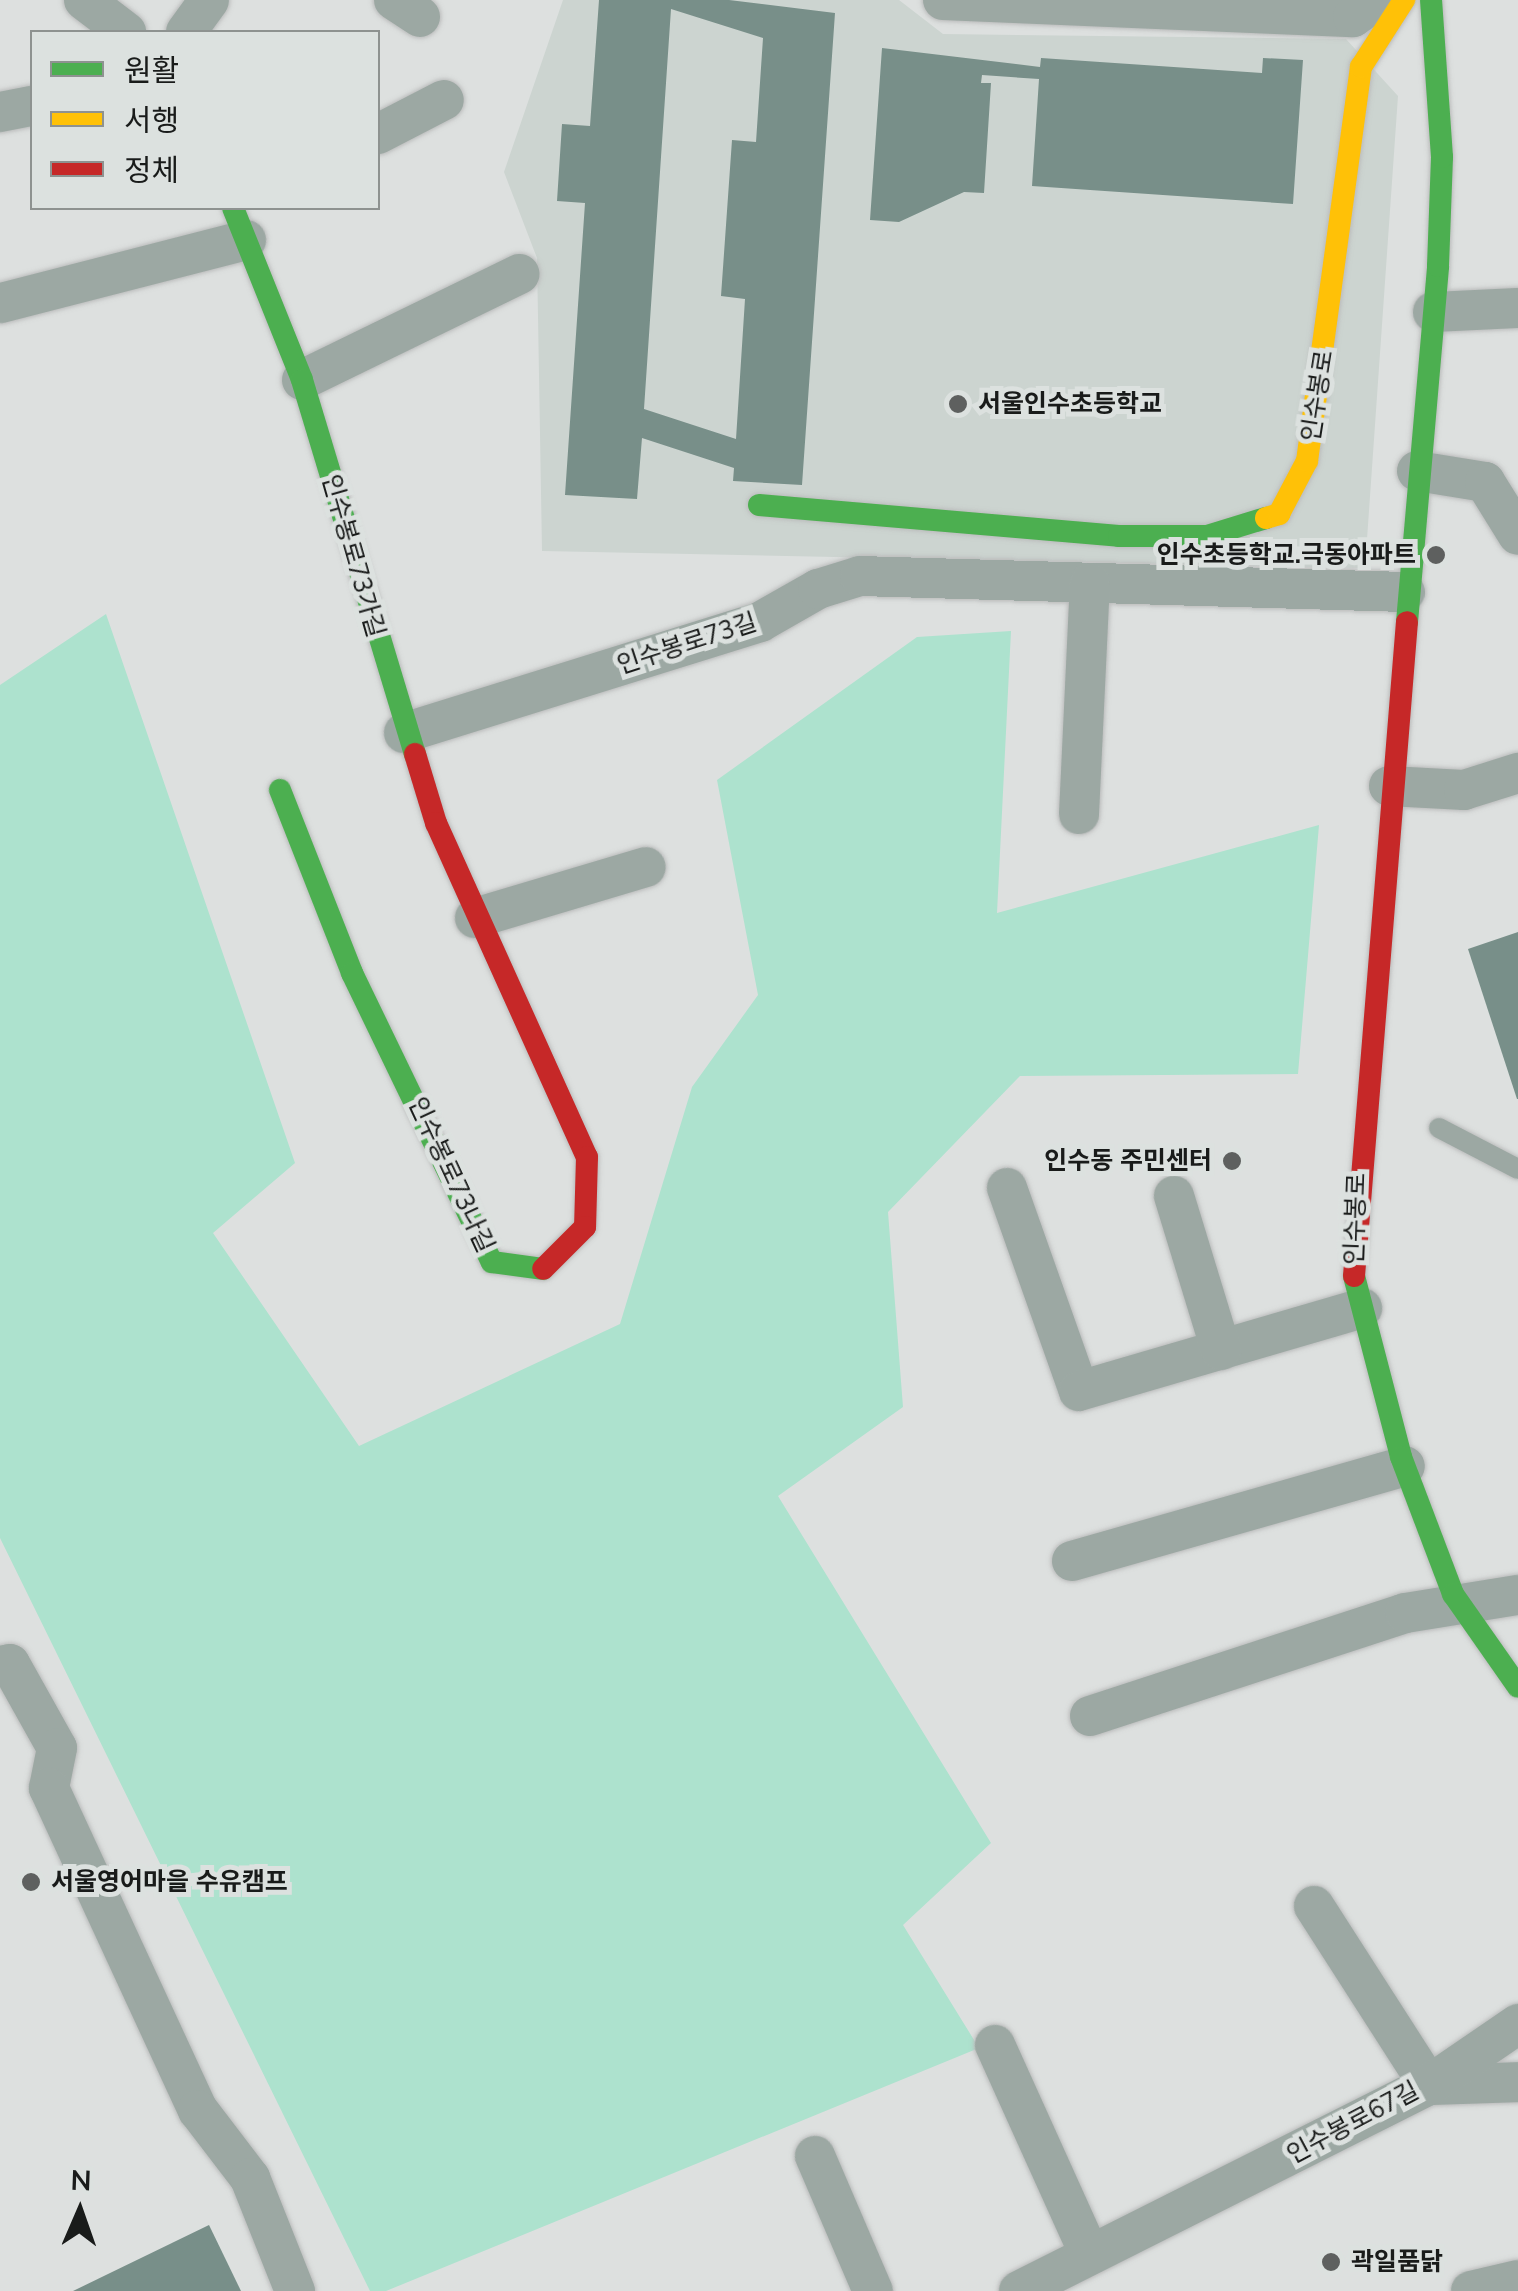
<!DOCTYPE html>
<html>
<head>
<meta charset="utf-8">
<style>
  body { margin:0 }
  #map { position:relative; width:1518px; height:2291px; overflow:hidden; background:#dde0df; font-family:"Nunito Sans","Noto Sans KR",sans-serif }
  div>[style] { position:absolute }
  .built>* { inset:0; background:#ccd4d0 }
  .green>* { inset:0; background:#ade2ce }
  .building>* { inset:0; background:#788f89 }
  .roads { filter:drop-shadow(0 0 2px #bbbcbc) drop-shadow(0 0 2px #bbbcbc) }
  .lane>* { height:20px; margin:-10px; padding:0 10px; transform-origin:10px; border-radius:10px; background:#9ca8a3 }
  .street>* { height:40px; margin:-20px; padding:0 20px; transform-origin:20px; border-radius:20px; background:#9ca8a3 }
  .fast>* { height:22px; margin:-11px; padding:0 11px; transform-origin:11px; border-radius:11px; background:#4caf50 }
  .slow>* { height:22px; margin:-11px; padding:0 11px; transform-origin:11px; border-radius:11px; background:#ffc107 }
  .jam>* { height:22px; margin:-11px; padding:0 11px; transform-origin:11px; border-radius:11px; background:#c62828 }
  .dots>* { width:28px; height:28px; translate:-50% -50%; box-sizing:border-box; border:5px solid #dce1df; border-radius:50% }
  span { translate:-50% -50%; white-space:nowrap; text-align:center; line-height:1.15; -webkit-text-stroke:10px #dce1df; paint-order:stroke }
  .street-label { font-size:25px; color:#191b1a }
  .poi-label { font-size:25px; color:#191b1a; font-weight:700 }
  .left { translate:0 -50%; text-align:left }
  .right { translate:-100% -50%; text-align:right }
  .legend { position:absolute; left:30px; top:30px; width:350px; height:180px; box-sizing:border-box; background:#dce1df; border:2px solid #8e9290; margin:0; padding:12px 18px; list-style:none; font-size:30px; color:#191b1a }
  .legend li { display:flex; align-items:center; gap:20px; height:50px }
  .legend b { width:50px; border:2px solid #8e9290 }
  .north { position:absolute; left:30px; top:2161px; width:100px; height:100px; -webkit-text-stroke:8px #dce1df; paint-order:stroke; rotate:2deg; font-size:28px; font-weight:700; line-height:40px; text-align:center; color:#191b1a }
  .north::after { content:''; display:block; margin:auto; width:35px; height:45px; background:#191b1a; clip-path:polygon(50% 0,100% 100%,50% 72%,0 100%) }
</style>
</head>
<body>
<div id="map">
  <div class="built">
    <div style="clip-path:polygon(563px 0,899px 0,943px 34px,1346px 39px,1398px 96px,1365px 568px,542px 551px,537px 258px,504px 172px)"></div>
  </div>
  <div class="green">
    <div style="clip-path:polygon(106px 614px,295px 1163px,213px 1233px,359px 1446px,620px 1324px,692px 1087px,758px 995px,717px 780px,917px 637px,1011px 631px,997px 913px,1319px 825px,1298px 1074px,1020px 1076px,888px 1212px,903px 1407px,778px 1496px,991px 1843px,903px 1925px,979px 2048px,386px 2291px,370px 2291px,0 1538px,0 685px)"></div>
  </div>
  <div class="building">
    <div style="clip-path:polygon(evenodd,599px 0,729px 0,835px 13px,802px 485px,733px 481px,734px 468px,642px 438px,637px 499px,565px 495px,585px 203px,557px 201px,562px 124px,590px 126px,599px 0,671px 9px,763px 38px,756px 142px,732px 140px,721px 296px,745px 299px,736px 439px,644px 409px,671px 9px)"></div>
    <div style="clip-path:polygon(882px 48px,1040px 67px,1041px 58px,1262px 73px,1263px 58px,1303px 60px,1293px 204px,1032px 186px,1039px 79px,982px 75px,981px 83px,991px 83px,984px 193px,964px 192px,899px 222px,870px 220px)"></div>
    <div style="clip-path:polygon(1518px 932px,1518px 1099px,1517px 1099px,1468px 949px)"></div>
    <div style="clip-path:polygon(209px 2225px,241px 2291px,73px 2291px)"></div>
  </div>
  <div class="roads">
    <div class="lane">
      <div style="left:1439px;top:1128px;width:89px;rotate:27.4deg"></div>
    </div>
    <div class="street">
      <div style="left:84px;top:0;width:53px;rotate:37.3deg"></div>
      <div style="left:394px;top:0;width:31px;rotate:33deg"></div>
      <div style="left:943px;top:0;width:410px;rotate:2.4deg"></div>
      <div style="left:1353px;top:17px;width:29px;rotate:-35deg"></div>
      <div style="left:186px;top:32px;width:39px;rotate:-54deg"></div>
      <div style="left:0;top:112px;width:33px;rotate:-11deg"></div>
      <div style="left:378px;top:134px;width:74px;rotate:-27.3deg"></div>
      <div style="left:1px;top:303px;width:253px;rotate:-14.4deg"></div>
      <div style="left:1433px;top:312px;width:85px;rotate:-2.7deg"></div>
      <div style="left:302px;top:380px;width:242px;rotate:-26deg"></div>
      <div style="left:1417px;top:471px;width:69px;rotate:9.2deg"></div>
      <div style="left:1485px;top:482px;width:62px;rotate:58.1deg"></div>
      <div style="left:404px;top:733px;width:373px;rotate:-17.3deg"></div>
      <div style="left:760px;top:622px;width:67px;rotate:-29.6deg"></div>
      <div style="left:818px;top:589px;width:44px;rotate:-17.2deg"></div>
      <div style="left:860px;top:576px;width:545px;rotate:1.68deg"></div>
      <div style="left:1389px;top:786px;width:75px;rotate:3.1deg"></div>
      <div style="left:1464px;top:790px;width:57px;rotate:-17.5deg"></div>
      <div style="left:1079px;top:814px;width:231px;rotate:-87.3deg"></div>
      <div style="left:475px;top:918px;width:178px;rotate:-16.6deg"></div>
      <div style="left:1007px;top:1188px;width:215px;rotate:70.5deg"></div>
      <div style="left:1079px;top:1391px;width:295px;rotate:-16.3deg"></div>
      <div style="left:1174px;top:1196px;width:161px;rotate:73deg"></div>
      <div style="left:1072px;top:1561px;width:346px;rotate:-15.9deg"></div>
      <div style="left:0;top:1666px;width:10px;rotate:-11deg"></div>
      <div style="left:10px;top:1664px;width:96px;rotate:60.8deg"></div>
      <div style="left:57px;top:1748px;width:41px;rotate:101.3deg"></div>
      <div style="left:49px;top:1788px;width:355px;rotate:65.2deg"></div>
      <div style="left:198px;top:2110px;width:86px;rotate:52.6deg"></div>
      <div style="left:250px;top:2178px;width:122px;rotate:68.3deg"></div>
      <div style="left:1090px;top:1716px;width:331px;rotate:-18.1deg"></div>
      <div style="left:1405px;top:1613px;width:114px;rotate:-9.1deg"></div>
      <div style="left:1314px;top:1906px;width:213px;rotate:57.3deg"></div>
      <div style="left:995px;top:2045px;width:230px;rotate:65.7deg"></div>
      <div style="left:1429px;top:2085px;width:89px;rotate:-1.9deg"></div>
      <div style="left:815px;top:2156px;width:147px;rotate:66.8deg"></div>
      <div style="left:1019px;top:2291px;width:459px;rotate:-26.7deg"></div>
      <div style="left:1429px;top:2085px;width:108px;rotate:-34.4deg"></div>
      <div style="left:1471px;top:2291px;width:48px;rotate:-13.2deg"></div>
    </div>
    <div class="fast">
      <div style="left:233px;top:208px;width:185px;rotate:68.1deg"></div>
      <div style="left:302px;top:380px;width:391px;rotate:73.2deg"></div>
      <div style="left:759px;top:505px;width:361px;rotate:4.9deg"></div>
      <div style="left:1119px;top:536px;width:88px"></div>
      <div style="left:1207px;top:536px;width:62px;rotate:-17deg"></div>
      <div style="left:1407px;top:622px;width:357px;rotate:-85deg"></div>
      <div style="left:1438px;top:266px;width:109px;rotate:-87.9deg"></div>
      <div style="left:1442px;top:157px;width:157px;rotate:-94deg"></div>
      <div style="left:280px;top:790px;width:197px;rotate:68.5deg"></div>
      <div style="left:352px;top:973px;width:321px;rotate:64.2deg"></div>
      <div style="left:492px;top:1262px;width:51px;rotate:7.8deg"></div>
      <div style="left:1354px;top:1276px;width:187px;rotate:75.4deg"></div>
      <div style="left:1401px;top:1457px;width:147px;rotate:69.2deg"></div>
      <div style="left:1453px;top:1594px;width:113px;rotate:55deg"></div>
    </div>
    <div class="slow">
      <div style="left:1266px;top:518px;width:14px;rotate:-17deg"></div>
      <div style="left:1279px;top:514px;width:60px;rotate:-62.2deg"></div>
      <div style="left:1307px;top:461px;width:398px;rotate:-82.2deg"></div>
      <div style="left:1361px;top:67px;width:80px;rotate:-57.3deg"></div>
    </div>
    <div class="jam">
      <div style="left:415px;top:754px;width:72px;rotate:73.1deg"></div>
      <div style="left:436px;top:823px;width:367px;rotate:65.7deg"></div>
      <div style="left:587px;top:1157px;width:70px;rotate:91.6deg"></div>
      <div style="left:585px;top:1227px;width:59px;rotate:135deg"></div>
      <div style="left:1354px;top:1276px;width:656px;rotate:-85.37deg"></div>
    </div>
  </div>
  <div class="dots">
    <div style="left:958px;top:404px;background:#5e605f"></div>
    <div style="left:1436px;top:555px;background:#5e605f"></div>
    <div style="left:1232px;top:1161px;background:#5e605f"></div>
    <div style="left:31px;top:1882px;background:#5e605f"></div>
    <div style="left:1331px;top:2262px;background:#5e605f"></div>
  </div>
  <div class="street-label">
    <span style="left:1318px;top:396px;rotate:-81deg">인수봉로</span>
    <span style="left:353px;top:556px;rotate:74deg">인수봉로73가길</span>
    <span style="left:687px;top:644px;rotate:-18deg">인수봉로73길</span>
    <span style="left:451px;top:1175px;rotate:65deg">인수봉로73나길</span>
    <span style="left:1356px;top:1219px;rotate:-88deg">인수봉로</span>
    <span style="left:1353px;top:2123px;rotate:-28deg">인수봉로67길</span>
  </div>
  <div class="poi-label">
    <span class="left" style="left:978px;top:404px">서울인수초등학교</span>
    <span class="right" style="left:1416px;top:555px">인수초등학교.극동아파트</span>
    <span class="right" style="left:1212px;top:1161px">인수동 주민센터</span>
    <span class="left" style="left:51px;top:1882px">서울영어마을 수유캠프</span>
    <span class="left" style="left:1351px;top:2262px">곽일품닭</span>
  </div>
  <ul class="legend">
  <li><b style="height:12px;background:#4caf50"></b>원활</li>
  <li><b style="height:12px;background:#ffc107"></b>서행</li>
  <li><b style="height:12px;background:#c62828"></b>정체</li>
  </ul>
  <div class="north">N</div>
</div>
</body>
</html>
